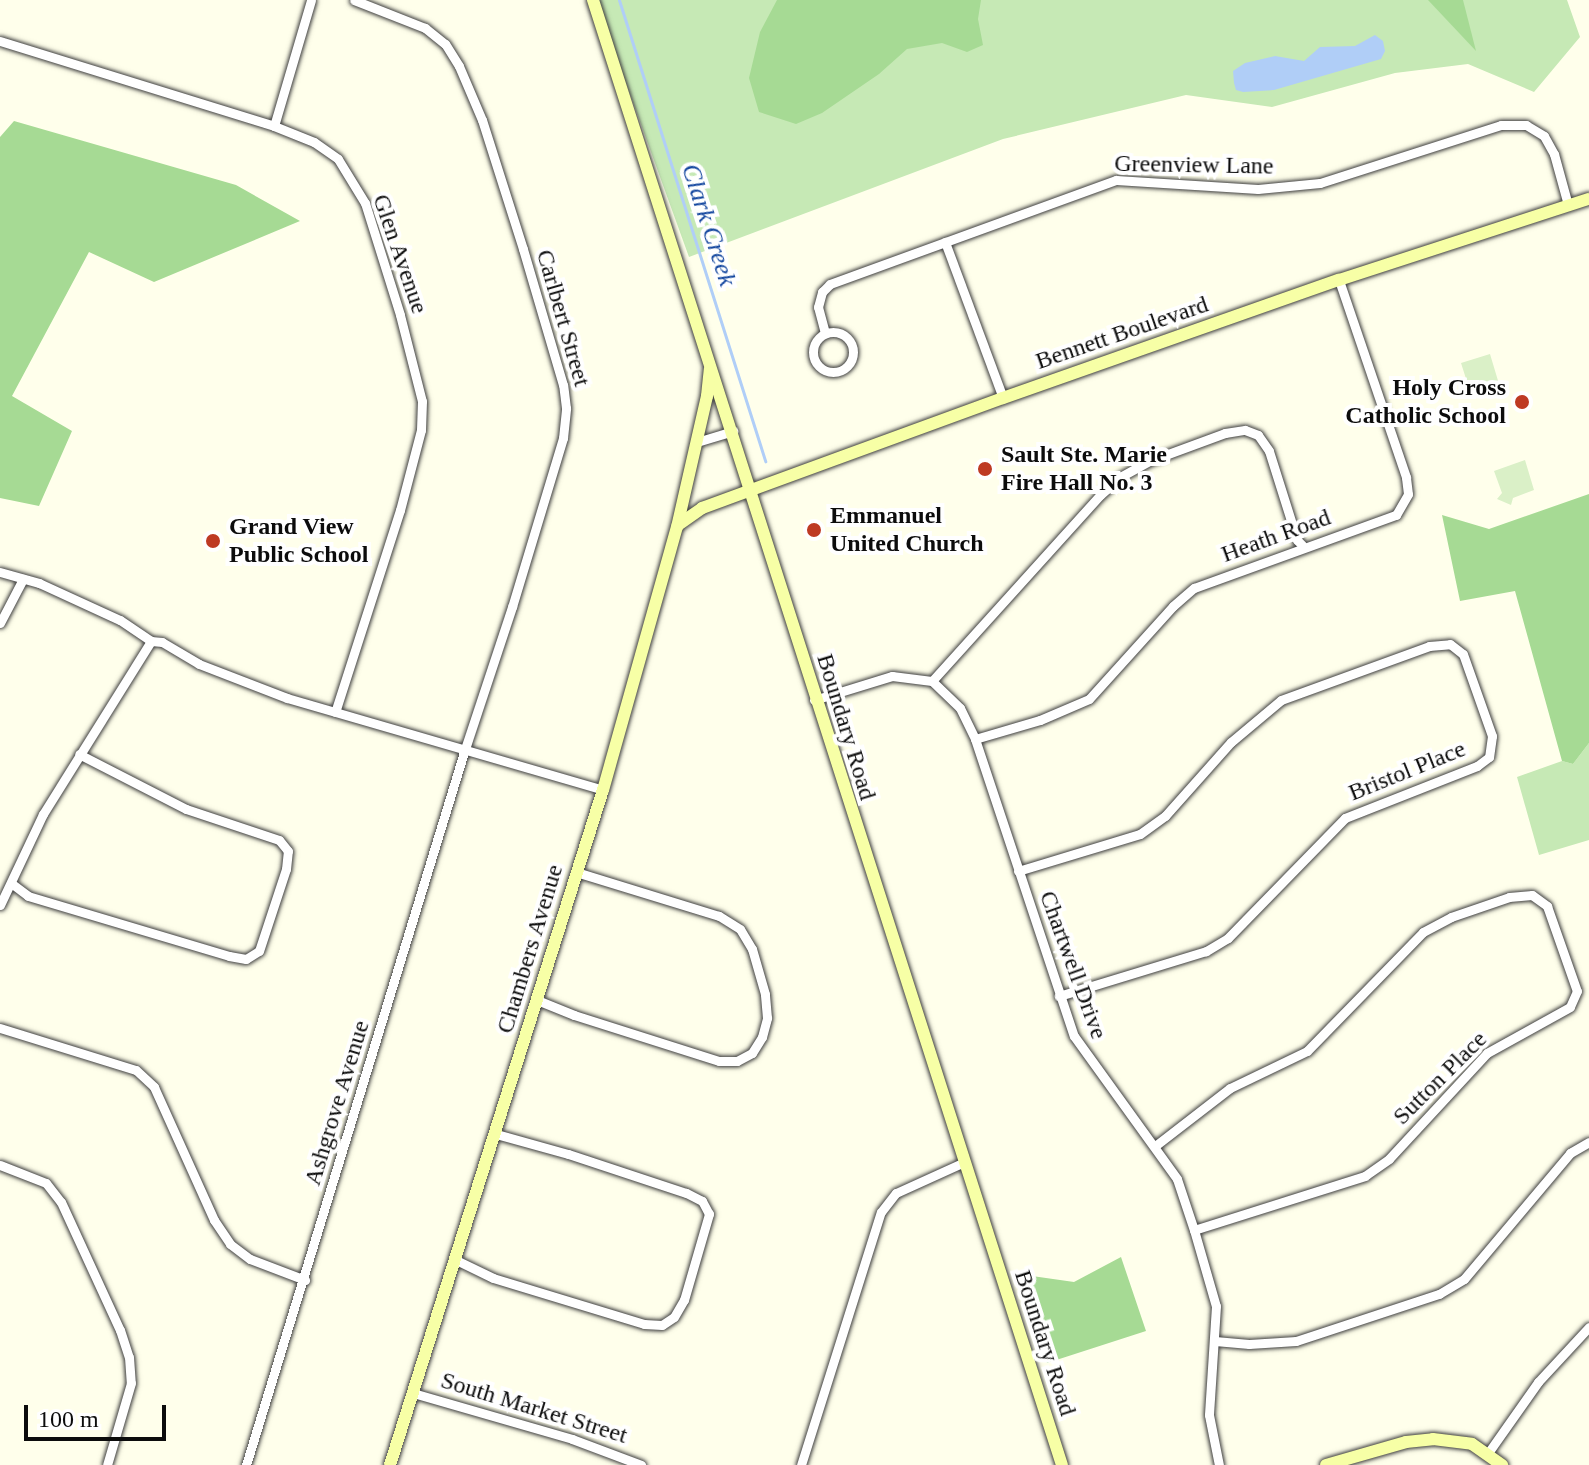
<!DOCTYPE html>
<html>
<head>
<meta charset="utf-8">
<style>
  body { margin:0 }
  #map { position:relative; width:1589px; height:1465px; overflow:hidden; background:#ffffeb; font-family:Georgia,serif }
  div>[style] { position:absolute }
  .green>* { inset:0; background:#c6e9b5 }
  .forest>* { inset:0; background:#a6da94 }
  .pitch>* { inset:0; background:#daf0c7 }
  .water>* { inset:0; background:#b0cef7 }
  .stream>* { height:3px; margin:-1.5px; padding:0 1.5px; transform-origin:1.5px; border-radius:1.5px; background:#b0cef7 }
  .roads { filter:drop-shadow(0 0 2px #3f3f3f) drop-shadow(0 0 2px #3f3f3f) }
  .street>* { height:9px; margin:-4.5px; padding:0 4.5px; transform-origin:4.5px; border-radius:4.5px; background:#fff }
  .street>.ring { margin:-4.5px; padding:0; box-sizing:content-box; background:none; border:9px solid #fff; border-radius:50% }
  .secondary>* { height:12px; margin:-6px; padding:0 6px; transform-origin:6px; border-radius:6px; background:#f7ffa6 }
  .dots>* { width:22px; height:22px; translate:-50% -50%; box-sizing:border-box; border:4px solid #fff; border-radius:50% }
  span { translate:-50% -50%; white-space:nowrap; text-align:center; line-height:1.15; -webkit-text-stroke:8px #fff; paint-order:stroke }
  .street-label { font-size:24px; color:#0c0c0c }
  .poi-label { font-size:24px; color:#0c0c0c; font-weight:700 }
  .right { translate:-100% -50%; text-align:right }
  .left { translate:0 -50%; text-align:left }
  .water-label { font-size:26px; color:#14479f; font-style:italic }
  .scale { position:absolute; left:24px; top:1405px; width:142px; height:36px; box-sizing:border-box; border:4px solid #0c0c0c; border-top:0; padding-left:10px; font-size:24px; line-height:28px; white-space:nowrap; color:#0c0c0c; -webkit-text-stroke:6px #fff; paint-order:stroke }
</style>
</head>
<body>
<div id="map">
  <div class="green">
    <div style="clip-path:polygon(596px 0,1567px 0,1580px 37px,1534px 92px,1468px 64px,1395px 73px,1272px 107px,1186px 95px,1003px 139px,689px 257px)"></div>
    <div style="clip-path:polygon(1589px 743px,1589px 840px,1539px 855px,1517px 777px,1562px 761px,1573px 764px)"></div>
  </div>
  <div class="forest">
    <div style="clip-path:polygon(777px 0,981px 0,978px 19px,983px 45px,967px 52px,942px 43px,907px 49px,879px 74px,822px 113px,796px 124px,759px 112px,749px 78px,760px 32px)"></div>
    <div style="clip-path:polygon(1428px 0,1463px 0,1476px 51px)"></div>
    <div style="clip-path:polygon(14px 121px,236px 185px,300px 221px,154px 282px,89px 252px,12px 396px,72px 431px,39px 506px,0 498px,0 137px)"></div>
    <div style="clip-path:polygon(1589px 494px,1589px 743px,1573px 764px,1562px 761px,1515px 591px,1460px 601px,1442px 515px,1489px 529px)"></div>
    <div style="clip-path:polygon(1121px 1257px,1146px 1331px,1047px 1363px,1018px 1274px,1074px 1282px)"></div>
  </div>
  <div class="pitch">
    <div style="clip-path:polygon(1490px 354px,1499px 384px,1478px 390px,1475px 397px,1464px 392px,1468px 385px,1461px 363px)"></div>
    <div style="clip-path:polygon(1525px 460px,1534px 490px,1513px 498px,1511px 505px,1497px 499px,1502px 493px,1494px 471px)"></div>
  </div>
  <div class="water">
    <div style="clip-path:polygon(1375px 35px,1383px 41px,1385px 51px,1381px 59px,1274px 90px,1243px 92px,1236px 90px,1234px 83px,1233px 71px,1245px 63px,1275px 56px,1304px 61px,1320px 47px,1355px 46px)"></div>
  </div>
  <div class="stream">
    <div style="left:619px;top:0;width:484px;rotate:72.4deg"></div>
  </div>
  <div class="roads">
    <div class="street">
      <div style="left:0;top:41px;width:287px;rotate:17.2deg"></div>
      <div style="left:274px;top:126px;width:43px;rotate:21.8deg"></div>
      <div style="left:314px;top:142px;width:29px;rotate:35deg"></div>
      <div style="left:338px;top:159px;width:52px;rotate:58.5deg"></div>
      <div style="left:365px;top:203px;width:117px;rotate:72.6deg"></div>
      <div style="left:400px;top:315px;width:89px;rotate:75.7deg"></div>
      <div style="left:422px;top:401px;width:29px;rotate:92deg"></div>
      <div style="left:421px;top:430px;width:83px;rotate:104.7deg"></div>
      <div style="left:400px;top:510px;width:212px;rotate:107.8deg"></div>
      <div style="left:274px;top:126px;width:131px;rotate:-73.6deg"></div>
      <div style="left:945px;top:242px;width:166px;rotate:69.6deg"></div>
      <div class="ring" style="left:813px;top:332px;width:31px;height:31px"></div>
      <div style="left:825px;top:333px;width:27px;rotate:-105deg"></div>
      <div style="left:818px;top:307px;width:16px;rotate:-75deg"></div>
      <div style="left:822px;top:292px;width:11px;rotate:-45deg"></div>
      <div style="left:830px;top:284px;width:304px;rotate:-20deg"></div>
      <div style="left:1116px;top:180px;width:142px;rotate:3.6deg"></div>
      <div style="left:1258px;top:189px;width:62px;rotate:-5.5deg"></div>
      <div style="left:1320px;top:183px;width:190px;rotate:-17.8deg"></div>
      <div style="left:1501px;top:125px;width:25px"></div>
      <div style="left:1526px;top:125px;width:21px;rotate:31deg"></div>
      <div style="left:1544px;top:136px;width:21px;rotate:61deg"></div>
      <div style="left:1554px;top:154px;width:53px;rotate:74.6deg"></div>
      <div style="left:697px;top:442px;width:38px;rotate:-17deg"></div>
      <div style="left:0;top:572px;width:41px;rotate:15.8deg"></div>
      <div style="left:39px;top:583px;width:89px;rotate:24.6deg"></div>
      <div style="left:120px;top:620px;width:37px;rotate:34deg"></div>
      <div style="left:151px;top:641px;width:11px;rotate:5deg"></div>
      <div style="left:162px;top:642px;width:43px;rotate:30.7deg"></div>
      <div style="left:199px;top:664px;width:94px;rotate:21.1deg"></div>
      <div style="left:287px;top:698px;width:329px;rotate:16.2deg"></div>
      <div style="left:0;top:623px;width:50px;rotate:-62.4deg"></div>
      <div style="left:932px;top:681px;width:251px;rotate:-47.9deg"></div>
      <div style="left:1100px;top:495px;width:29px;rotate:-41deg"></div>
      <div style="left:1122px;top:476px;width:31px;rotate:-29deg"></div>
      <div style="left:1149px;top:461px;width:81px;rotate:-20.2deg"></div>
      <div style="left:1225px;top:433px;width:20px;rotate:-9deg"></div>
      <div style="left:1245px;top:430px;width:14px;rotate:21deg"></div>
      <div style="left:1258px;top:435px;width:19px;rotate:55deg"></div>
      <div style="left:1269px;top:451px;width:93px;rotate:72.5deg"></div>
      <div style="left:1297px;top:540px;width:8px;rotate:45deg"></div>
      <div style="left:814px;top:700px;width:82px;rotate:-17.1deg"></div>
      <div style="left:892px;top:676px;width:40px;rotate:7.1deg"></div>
      <div style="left:932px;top:681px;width:39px;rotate:44deg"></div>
      <div style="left:960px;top:708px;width:34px;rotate:64deg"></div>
      <div style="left:975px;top:739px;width:313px;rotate:71.6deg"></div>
      <div style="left:1074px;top:1036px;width:176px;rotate:54.2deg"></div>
      <div style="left:1177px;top:1179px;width:54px;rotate:71.6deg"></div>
      <div style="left:1194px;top:1230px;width:79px;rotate:73.9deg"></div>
      <div style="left:1216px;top:1306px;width:109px;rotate:93.7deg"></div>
      <div style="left:1209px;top:1415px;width:51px;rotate:78.7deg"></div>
      <div style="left:975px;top:739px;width:68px;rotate:-16.3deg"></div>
      <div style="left:1040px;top:720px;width:53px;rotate:-23.2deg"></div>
      <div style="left:1089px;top:699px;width:125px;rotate:-47.9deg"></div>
      <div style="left:1173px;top:606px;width:28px;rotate:-41deg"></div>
      <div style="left:1194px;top:588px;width:215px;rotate:-19.9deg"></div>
      <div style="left:1396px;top:515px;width:24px;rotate:-60deg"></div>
      <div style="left:1408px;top:494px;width:17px;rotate:-97deg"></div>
      <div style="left:1406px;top:477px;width:208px;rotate:-108.8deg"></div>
      <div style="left:1018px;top:871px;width:127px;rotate:-16.9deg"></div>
      <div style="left:1140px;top:834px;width:31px;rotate:-36deg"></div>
      <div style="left:1165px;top:816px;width:99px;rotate:-48.3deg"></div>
      <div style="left:1231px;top:742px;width:65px;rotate:-40deg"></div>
      <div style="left:1281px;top:700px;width:158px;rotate:-20deg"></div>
      <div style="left:1429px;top:646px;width:21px;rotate:-5deg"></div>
      <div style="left:1450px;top:644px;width:16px;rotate:38deg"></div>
      <div style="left:1463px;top:654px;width:87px;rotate:70.5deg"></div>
      <div style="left:1492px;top:736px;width:21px;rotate:98deg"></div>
      <div style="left:1489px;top:757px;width:15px;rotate:143deg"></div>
      <div style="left:1477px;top:766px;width:142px;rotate:158.5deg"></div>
      <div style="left:1345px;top:818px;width:168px;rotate:134.3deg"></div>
      <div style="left:1228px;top:938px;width:26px;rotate:149deg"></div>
      <div style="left:1206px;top:951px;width:154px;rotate:163deg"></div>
      <div style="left:11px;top:883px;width:21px;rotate:37deg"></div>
      <div style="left:28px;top:896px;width:210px;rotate:16.6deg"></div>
      <div style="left:229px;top:956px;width:17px;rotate:10deg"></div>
      <div style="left:246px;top:959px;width:15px;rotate:-32deg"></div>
      <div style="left:259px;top:951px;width:86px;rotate:-71.8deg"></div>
      <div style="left:286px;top:869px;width:18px;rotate:-84deg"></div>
      <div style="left:288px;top:851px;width:14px;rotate:-129deg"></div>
      <div style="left:279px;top:840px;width:98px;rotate:-161.6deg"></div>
      <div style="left:186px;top:809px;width:120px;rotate:-152.8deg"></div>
      <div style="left:0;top:905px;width:101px;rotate:-64.7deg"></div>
      <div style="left:43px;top:814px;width:204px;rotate:-58deg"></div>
      <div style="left:537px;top:1000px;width:40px;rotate:22deg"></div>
      <div style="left:574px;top:1015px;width:152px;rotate:17.6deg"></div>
      <div style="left:719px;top:1061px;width:18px"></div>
      <div style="left:737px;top:1061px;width:17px;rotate:-28deg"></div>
      <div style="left:752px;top:1053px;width:19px;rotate:-58deg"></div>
      <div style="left:762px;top:1037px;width:20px;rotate:-75deg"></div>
      <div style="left:767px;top:1018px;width:24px;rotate:-95deg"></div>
      <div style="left:765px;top:994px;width:47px;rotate:-106.1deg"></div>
      <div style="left:752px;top:949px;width:23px;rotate:-121deg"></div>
      <div style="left:740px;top:929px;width:25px;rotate:-148deg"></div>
      <div style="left:719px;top:916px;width:150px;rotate:-162.9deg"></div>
      <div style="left:0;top:1028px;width:142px;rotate:17.2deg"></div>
      <div style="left:136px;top:1070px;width:25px;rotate:43deg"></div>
      <div style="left:154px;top:1087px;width:146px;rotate:65.7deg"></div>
      <div style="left:214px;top:1220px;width:29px;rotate:56deg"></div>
      <div style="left:230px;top:1244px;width:25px;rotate:37deg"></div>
      <div style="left:250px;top:1259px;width:59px;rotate:20.9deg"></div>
      <div style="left:1155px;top:1146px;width:95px;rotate:-37.7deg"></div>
      <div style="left:1230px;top:1088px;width:85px;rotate:-25.7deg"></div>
      <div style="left:1307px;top:1051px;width:166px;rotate:-45.7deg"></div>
      <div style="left:1423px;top:932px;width:32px;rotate:-28deg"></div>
      <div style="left:1451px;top:917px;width:61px;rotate:-19deg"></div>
      <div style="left:1509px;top:897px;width:23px;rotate:-5deg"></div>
      <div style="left:1532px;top:895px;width:19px;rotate:36deg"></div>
      <div style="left:1547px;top:906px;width:90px;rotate:70.6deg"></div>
      <div style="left:1577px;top:991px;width:17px;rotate:114deg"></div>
      <div style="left:1570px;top:1007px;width:95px;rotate:151deg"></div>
      <div style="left:1487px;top:1053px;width:144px;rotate:132.8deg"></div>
      <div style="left:1389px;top:1159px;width:29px;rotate:145deg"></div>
      <div style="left:1365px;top:1176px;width:179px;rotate:162.5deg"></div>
      <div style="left:0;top:1165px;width:49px;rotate:21.4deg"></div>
      <div style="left:46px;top:1183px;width:24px;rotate:52deg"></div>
      <div style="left:61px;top:1202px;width:141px;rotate:65.3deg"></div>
      <div style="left:120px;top:1330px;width:28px;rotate:72deg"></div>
      <div style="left:129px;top:1357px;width:26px;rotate:86deg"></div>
      <div style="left:131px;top:1383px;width:85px;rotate:106.3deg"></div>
      <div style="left:456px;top:1260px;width:41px;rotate:25.9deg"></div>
      <div style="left:493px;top:1278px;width:158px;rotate:16.9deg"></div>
      <div style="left:644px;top:1324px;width:18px;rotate:3deg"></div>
      <div style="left:662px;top:1325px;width:14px;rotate:-34deg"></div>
      <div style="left:674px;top:1317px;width:20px;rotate:-60deg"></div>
      <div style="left:684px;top:1300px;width:90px;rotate:-73.8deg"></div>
      <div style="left:709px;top:1214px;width:15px;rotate:-118deg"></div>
      <div style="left:702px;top:1201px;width:18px;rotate:-153deg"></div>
      <div style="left:686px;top:1193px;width:124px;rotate:-161.7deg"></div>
      <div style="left:568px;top:1154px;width:75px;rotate:-164.5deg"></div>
      <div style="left:1215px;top:1341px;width:34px;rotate:5deg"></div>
      <div style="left:1249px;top:1344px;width:47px;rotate:-3.7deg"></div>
      <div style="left:1296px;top:1341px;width:151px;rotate:-18.2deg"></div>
      <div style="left:1439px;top:1294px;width:29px;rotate:-31deg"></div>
      <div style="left:1464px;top:1279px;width:165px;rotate:-49.9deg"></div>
      <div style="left:1570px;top:1153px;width:22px;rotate:-30deg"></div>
      <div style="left:413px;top:1393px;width:166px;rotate:16.1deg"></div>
      <div style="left:572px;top:1439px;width:74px;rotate:20.6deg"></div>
      <div style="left:1488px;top:1453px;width:87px;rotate:-54.8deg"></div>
      <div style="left:1538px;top:1382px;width:75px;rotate:-47.2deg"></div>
      <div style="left:246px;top:1465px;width:746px;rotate:-73deg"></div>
      <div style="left:464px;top:752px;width:153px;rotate:-71.7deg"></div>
      <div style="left:512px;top:607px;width:177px;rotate:-73.2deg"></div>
      <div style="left:563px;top:438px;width:30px;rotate:-84deg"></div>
      <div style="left:566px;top:408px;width:23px;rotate:-97deg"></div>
      <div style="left:563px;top:385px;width:142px;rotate:-106.4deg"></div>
      <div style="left:523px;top:249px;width:135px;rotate:-107.6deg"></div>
      <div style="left:482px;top:120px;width:59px;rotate:-113.1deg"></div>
      <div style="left:459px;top:66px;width:26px;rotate:-122deg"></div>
      <div style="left:445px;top:44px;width:26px;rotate:-141deg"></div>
      <div style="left:425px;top:28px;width:76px;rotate:-158.5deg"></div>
      <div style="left:801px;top:1465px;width:265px;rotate:-72.5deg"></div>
      <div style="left:881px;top:1212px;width:24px;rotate:-52deg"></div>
      <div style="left:896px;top:1193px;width:72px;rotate:-24.4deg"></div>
    </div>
    <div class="secondary">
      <div style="left:593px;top:0;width:1538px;rotate:72.25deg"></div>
      <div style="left:678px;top:525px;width:29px;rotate:-35deg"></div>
      <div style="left:702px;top:508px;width:320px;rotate:-20.1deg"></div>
      <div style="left:1003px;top:398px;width:356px;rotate:-19.4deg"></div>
      <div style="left:1339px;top:280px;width:263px;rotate:-18deg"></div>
      <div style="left:390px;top:1465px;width:708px;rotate:-72.49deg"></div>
      <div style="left:603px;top:790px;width:273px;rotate:-74.3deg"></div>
      <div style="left:677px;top:527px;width:134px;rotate:-77.1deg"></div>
      <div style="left:707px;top:396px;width:27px;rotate:-84deg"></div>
      <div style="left:1326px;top:1465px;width:83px;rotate:-16deg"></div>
      <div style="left:1406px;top:1442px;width:27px;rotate:-6deg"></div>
      <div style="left:1433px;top:1439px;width:39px;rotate:7deg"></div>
      <div style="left:1472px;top:1444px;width:37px;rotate:35deg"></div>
    </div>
  </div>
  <div class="dots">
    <div style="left:1522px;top:402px;background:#be3a23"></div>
    <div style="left:985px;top:469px;background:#be3a23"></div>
    <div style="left:814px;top:530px;background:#be3a23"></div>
    <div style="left:213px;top:541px;background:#be3a23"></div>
  </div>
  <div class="street-label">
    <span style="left:1194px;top:165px;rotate:1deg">Greenview Lane</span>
    <span style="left:400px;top:254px;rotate:71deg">Glen Avenue</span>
    <span style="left:563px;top:318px;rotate:74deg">Carlbert Street</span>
    <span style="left:1122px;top:333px;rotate:-19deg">Bennett Boulevard</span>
    <span style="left:1276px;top:536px;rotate:-20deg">Heath Road</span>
    <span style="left:846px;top:727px;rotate:73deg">Boundary Road</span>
    <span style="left:1407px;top:771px;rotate:-22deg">Bristol Place</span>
    <span style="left:530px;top:949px;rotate:-73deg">Chambers Avenue</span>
    <span style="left:1073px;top:965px;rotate:70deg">Chartwell Drive</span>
    <span style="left:1440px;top:1078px;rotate:-45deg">Sutton Place</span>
    <span style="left:337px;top:1103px;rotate:-73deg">Ashgrove Avenue</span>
    <span style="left:1045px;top:1343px;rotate:72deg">Boundary Road</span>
    <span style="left:534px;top:1408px;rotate:17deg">South Market Street</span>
  </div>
  <div class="poi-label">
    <span class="right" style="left:1506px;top:402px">Holy Cross<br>Catholic School</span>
    <span class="left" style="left:1001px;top:469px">Sault Ste. Marie<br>Fire Hall No. 3</span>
    <span class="left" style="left:830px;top:530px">Emmanuel<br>United Church</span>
    <span class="left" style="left:229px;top:541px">Grand View<br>Public School</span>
  </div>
  <div class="water-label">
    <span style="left:709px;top:225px;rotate:72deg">Clark Creek</span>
  </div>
  <div class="scale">100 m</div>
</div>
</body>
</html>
